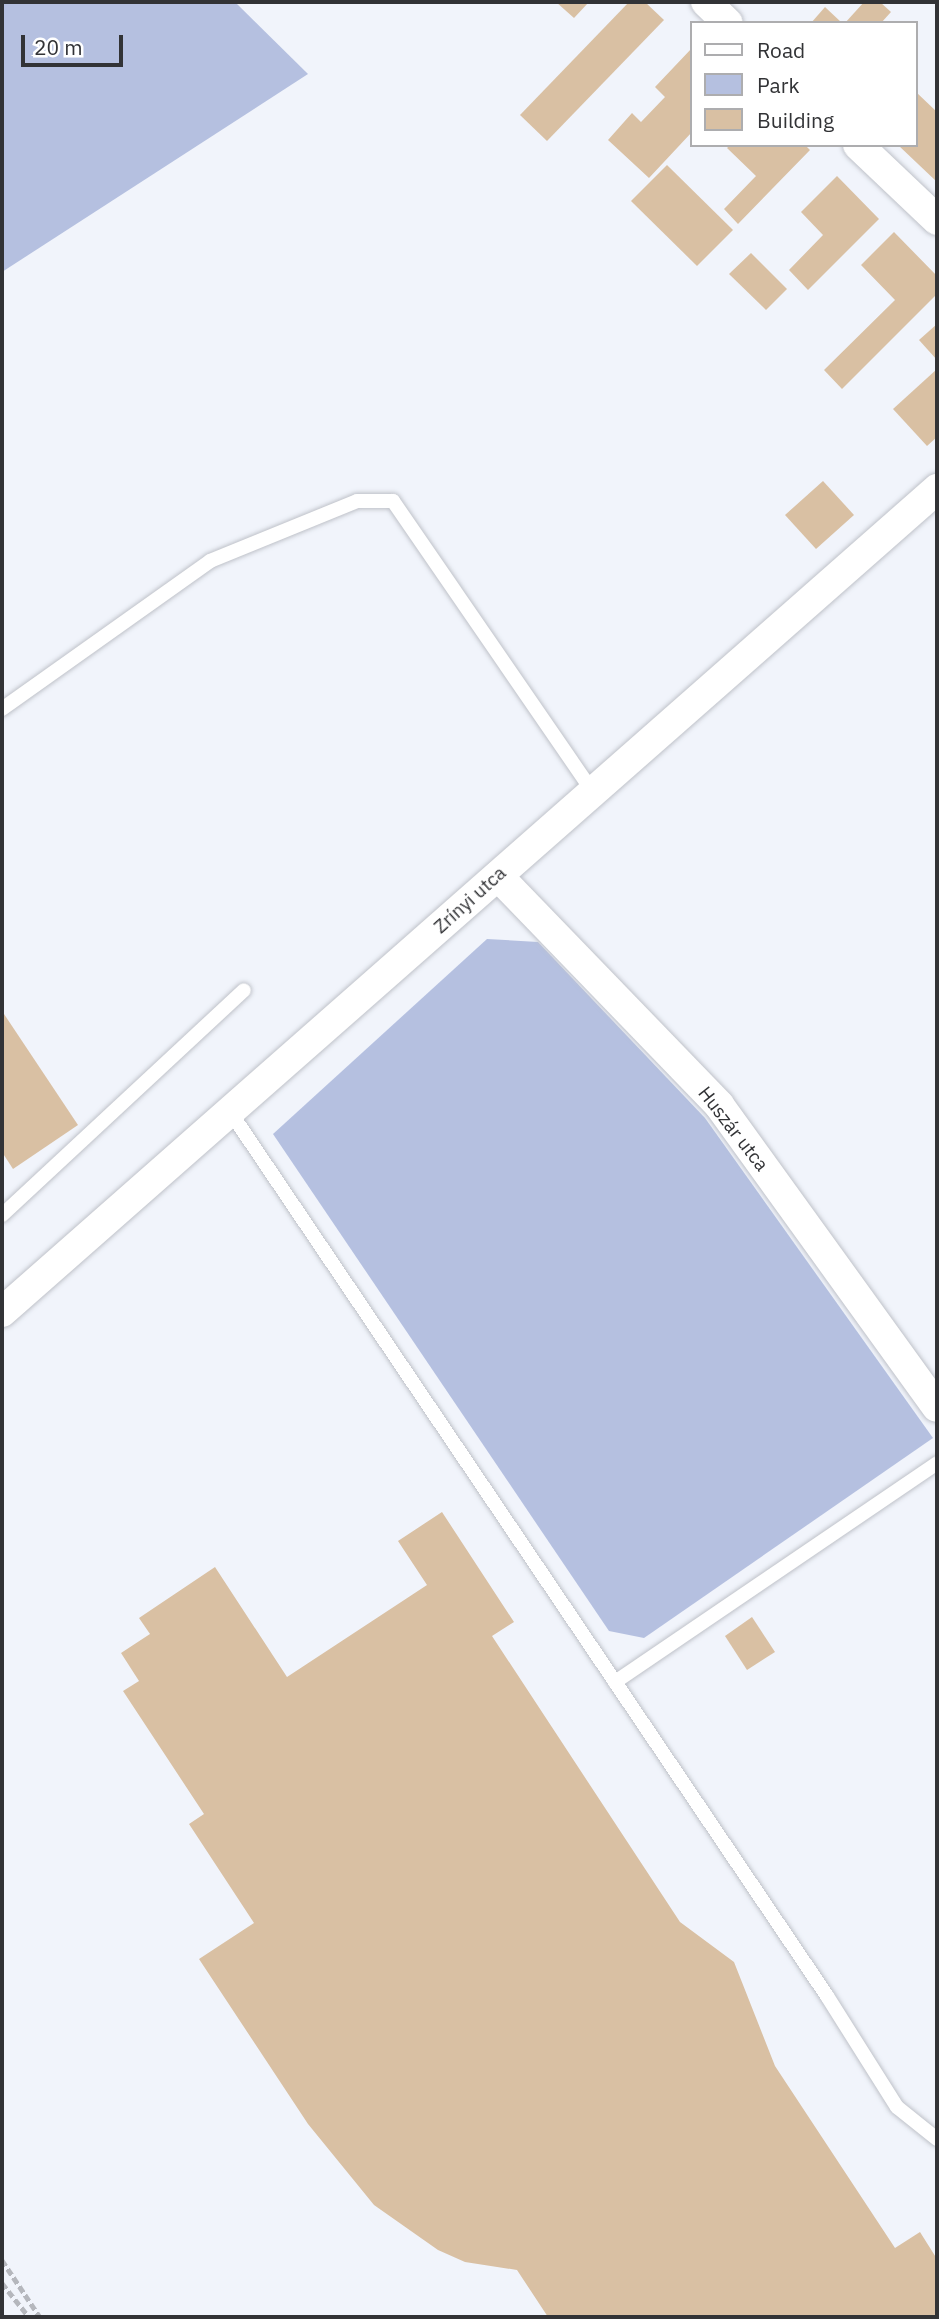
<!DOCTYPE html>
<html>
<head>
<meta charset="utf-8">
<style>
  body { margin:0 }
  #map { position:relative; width:939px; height:2319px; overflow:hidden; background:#f1f4fb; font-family:"IBM Plex Sans",sans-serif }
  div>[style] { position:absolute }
  .green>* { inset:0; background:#b5c0e0 }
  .building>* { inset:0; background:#d9c0a3 }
  .path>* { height:4.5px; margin-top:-2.25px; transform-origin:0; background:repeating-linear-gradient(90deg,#b5b7bd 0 7px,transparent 0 10.5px) }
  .roads { filter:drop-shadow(0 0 2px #bfc2c9) drop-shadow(0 0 2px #bfc2c9) }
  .lane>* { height:14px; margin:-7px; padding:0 7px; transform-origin:7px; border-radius:7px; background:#fff }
  .street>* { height:30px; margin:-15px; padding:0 15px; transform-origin:15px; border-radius:15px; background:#fff }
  span { translate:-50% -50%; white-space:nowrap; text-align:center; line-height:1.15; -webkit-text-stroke:7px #fff; paint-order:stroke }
  .street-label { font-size:19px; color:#323336 }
  .frame { position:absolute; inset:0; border:4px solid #323336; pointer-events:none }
  .legend { position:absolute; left:690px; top:21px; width:228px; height:126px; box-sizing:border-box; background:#fff; border:2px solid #adadaf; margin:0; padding:9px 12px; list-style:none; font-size:21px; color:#323336 }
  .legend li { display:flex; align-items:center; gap:14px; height:35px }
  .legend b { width:35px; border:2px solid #adadaf }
  .scale { position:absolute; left:21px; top:35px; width:102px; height:32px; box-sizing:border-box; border:4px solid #323336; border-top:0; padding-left:9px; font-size:21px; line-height:24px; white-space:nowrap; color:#323336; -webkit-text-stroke:5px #fff; paint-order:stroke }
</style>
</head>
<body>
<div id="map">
  <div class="green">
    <div style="clip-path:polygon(2px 2px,235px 2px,308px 74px,2px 272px)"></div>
    <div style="clip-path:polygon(487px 939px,538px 942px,705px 1118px,933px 1438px,644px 1638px,609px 1631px,273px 1134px)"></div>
  </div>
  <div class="building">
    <div style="clip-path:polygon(556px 2px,589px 2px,574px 18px)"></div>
    <div style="clip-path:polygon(629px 2px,645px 2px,664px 20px,547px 141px,520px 115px)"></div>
    <div style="clip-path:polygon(864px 2px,880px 2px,891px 12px,881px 23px,845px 23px)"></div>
    <div style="clip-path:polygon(825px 7px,842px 23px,811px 23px)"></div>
    <div style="clip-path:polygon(692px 48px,692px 132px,649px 178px,608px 140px,632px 113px,641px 122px,665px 97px,655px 87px)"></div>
    <div style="clip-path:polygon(916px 92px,937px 112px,937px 182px,898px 145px,916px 145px)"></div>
    <div style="clip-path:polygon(730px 145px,805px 145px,810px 150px,738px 224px,724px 209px,756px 176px,727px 148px)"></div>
    <div style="clip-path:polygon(667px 165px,733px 230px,697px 266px,631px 201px)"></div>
    <div style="clip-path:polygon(837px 176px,879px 219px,808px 290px,789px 270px,823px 235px,801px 212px)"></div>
    <div style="clip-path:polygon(894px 232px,937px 276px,937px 294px,842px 389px,824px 370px,895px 300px,861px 265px)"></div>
    <div style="clip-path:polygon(751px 253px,787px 289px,766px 310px,729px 274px)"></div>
    <div style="clip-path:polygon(937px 324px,937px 360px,919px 340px)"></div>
    <div style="clip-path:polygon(937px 369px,937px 437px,927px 446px,893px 409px)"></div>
    <div style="clip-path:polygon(823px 481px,854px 515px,816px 549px,785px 515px)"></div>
    <div style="clip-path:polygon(2px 1011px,78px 1125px,13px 1169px,2px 1152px)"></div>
    <div style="clip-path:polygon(442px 1512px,514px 1622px,492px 1636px,680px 1922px,734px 1962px,775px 2066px,895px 2248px,920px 2232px,937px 2259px,937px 2317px,548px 2317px,517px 2270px,465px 2262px,438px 2250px,374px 2205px,308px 2124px,199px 1959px,254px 1923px,189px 1824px,204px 1814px,123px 1691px,139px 1681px,121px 1653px,150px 1634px,139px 1618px,215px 1567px,287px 1677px,427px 1585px,398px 1541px)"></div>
    <div style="clip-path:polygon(752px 1617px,775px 1652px,747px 1670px,725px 1636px)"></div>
  </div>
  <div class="path">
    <div style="left:2px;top:2260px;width:69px;rotate:56.3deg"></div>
    <div style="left:2px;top:2283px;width:43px;rotate:51.5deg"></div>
  </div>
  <div class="roads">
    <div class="lane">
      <div style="left:2px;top:709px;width:255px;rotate:-35.4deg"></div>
      <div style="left:210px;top:561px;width:159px;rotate:-22.2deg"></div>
      <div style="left:357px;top:501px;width:36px"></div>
      <div style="left:393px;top:501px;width:353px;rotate:55.5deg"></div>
      <div style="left:231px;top:1113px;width:1065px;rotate:55.98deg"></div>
      <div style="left:827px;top:1996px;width:131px;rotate:57.8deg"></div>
      <div style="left:897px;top:2107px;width:51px;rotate:38.7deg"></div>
      <div style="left:2px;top:1215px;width:330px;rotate:-42.9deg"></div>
      <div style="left:615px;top:1682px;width:389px;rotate:-34.2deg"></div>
    </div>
    <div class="street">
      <div style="left:706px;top:2px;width:30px;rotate:44deg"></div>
      <div style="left:858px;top:145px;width:109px;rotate:43.5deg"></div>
      <div style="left:498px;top:876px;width:318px;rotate:46deg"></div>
      <div style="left:719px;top:1105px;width:372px;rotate:54.2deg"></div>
      <div style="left:2px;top:1312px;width:1246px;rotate:-41.35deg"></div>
    </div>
  </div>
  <div class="street-label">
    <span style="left:470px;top:900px;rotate:-42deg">Zrínyi utca</span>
    <span style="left:733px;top:1129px;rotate:52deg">Huszár utca</span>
  </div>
  <div class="frame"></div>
  <ul class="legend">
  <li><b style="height:9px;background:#fff"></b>Road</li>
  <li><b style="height:19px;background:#b5c0e0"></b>Park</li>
  <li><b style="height:19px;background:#d9c0a3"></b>Building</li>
  </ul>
  <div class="scale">20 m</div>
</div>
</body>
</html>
